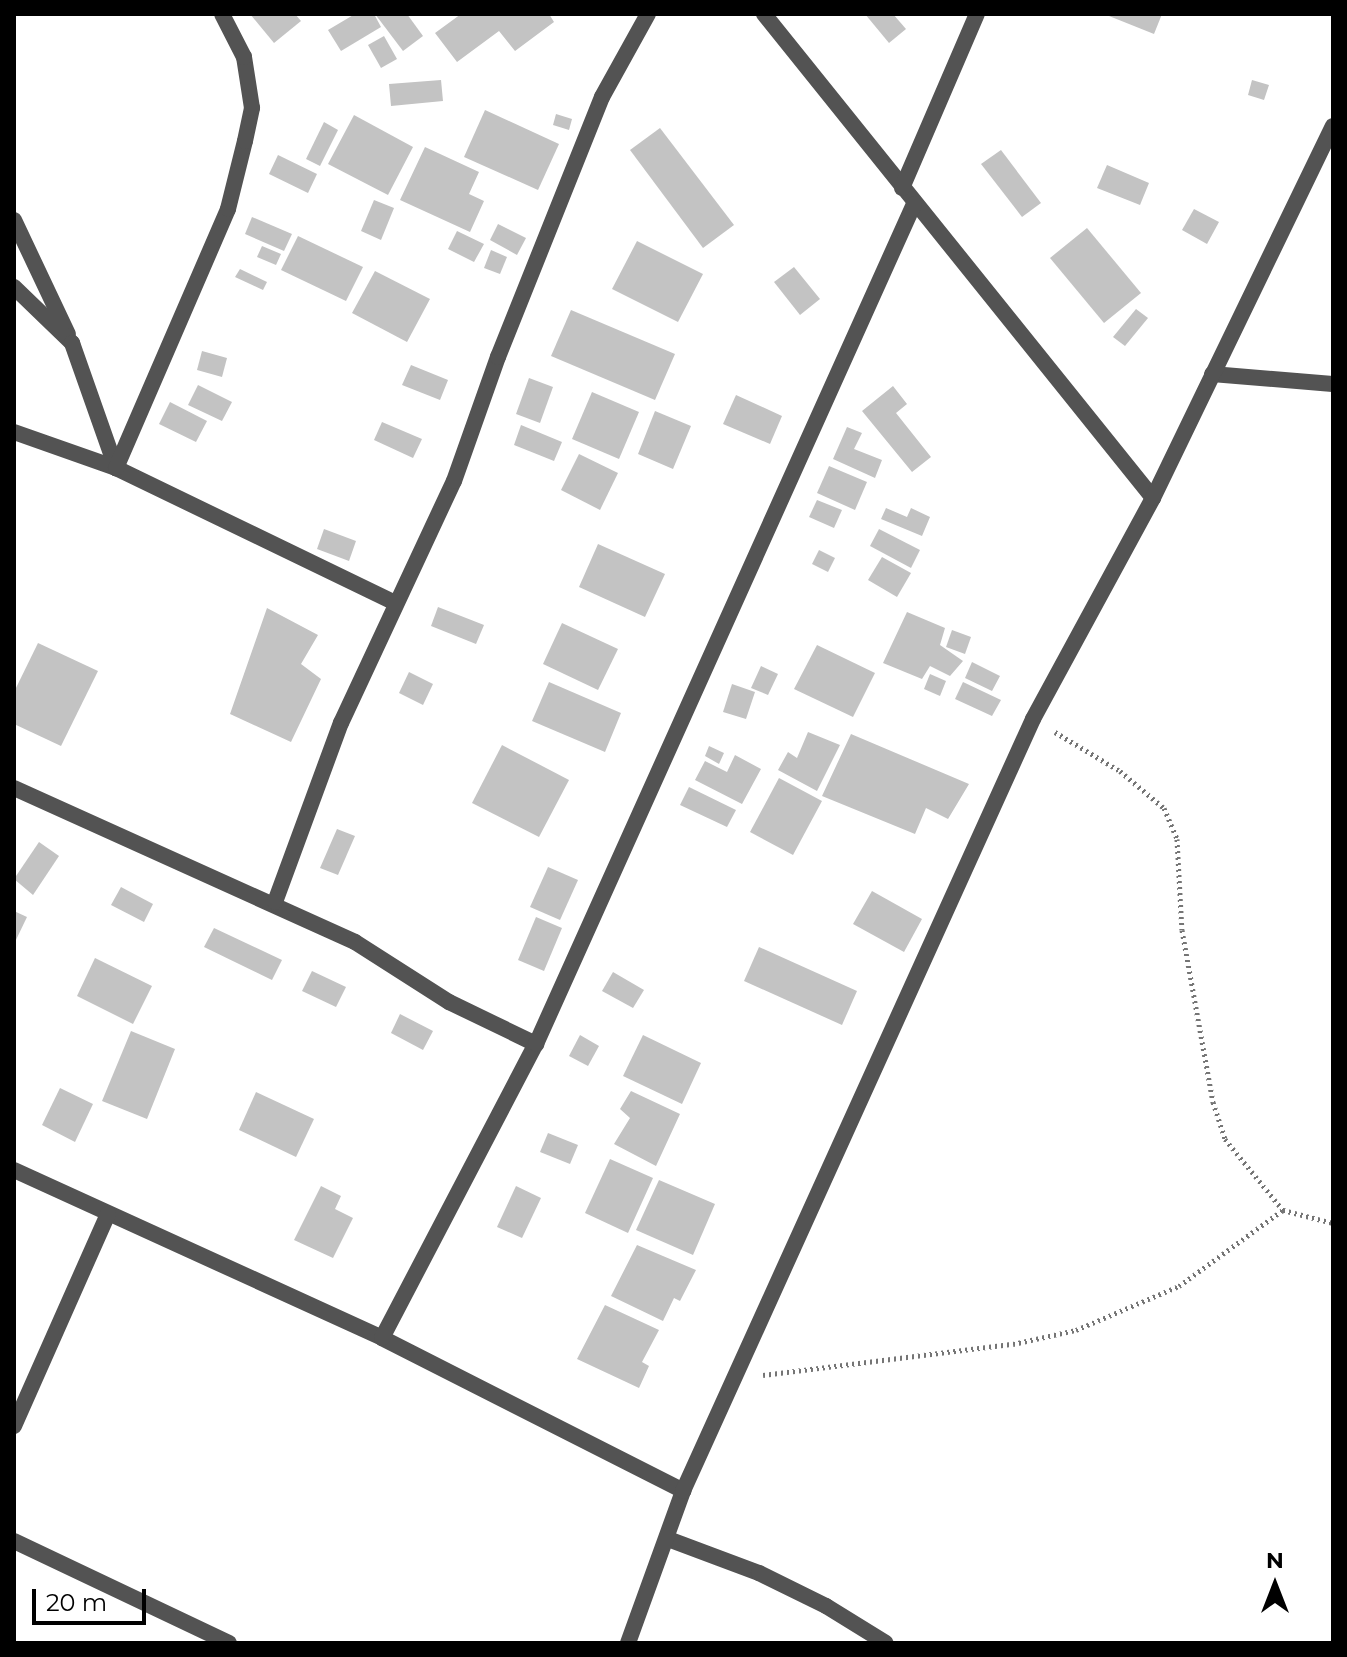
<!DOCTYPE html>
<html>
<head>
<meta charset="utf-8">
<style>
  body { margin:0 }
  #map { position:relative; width:1347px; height:1657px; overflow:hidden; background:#fff; font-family:Montserrat,sans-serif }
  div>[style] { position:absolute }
  .building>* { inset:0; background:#c3c3c3 }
  .path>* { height:5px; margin-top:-2.5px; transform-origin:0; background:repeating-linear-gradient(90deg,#757575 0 2px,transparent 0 6px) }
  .lane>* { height:16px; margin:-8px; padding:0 8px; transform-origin:8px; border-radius:8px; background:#535353 }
  .street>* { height:16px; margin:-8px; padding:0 8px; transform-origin:8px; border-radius:8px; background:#535353 }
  span { translate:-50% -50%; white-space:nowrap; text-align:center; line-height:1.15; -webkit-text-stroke:6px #fff; paint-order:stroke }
  .frame { position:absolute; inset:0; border:16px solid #000; pointer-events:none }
  .north { position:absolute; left:1235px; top:1545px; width:80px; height:80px; -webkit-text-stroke:6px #fff; paint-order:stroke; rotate:0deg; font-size:22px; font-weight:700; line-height:32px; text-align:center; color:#000 }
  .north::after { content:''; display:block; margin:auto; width:28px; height:36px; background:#000; clip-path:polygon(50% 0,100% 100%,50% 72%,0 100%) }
  .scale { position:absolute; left:32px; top:1589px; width:114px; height:36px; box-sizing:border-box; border:4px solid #000; border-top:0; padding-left:10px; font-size:24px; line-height:28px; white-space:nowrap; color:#000; -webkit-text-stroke:6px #fff; paint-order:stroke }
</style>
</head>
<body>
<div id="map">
  <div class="building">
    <div style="clip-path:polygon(250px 14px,295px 14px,301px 21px,274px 43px)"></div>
    <div style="clip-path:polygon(355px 14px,374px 14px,381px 27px,341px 51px,328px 30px)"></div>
    <div style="clip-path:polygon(375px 14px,407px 14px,423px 36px,403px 51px)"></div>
    <div style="clip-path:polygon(461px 14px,549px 14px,554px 22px,515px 51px,499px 31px,457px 62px,435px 33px)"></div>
    <div style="clip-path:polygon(865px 14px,893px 14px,906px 29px,889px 43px)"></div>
    <div style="clip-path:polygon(1104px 14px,1162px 14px,1154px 34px)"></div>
    <div style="clip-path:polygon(384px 36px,397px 59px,381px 68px,368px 45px)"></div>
    <div style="clip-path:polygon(441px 80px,443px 101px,391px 106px,389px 84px)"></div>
    <div style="clip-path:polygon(1252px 80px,1269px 85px,1264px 100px,1248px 95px)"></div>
    <div style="clip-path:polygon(485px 110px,559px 144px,538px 190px,464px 157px)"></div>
    <div style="clip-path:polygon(556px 114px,572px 119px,569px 130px,553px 125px)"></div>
    <div style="clip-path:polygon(354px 115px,413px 147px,388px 195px,328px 164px)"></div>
    <div style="clip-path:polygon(324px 122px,338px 130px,320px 166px,306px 159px)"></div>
    <div style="clip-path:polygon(660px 128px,734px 225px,703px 248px,630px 150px)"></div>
    <div style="clip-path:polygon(425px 147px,479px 172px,469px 194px,484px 201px,470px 232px,400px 200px)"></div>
    <div style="clip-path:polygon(1001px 150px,1041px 203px,1022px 217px,981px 164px)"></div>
    <div style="clip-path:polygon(278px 155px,317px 174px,308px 193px,269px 174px)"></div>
    <div style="clip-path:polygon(1107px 165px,1149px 183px,1140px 205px,1097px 188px)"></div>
    <div style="clip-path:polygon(374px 200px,394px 208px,381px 240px,361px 231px)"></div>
    <div style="clip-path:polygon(1194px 209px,1219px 222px,1207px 244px,1182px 230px)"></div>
    <div style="clip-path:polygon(252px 217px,292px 234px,284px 251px,245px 234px)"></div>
    <div style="clip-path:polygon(498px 224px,526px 238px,517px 255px,490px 240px)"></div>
    <div style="clip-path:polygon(1087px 228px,1141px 293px,1104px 323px,1050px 258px)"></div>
    <div style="clip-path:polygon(457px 231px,484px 244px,474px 262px,448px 249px)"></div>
    <div style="clip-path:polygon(298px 236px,363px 267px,346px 301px,281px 270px)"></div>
    <div style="clip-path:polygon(637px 241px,703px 274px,678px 322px,612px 289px)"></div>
    <div style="clip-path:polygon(262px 246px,281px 254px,276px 265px,257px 257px)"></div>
    <div style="clip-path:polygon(491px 250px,507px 257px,500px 274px,484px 268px)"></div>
    <div style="clip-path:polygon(794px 267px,820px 299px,800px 315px,774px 282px)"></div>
    <div style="clip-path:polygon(240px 269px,267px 282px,263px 290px,235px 277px)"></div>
    <div style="clip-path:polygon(375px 271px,430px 299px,407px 342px,352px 313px)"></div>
    <div style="clip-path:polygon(1136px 309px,1148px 318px,1125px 346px,1113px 337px)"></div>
    <div style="clip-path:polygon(571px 310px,675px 354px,655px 400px,551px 356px)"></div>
    <div style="clip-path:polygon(202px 351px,227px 358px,222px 377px,197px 370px)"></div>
    <div style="clip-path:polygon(411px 365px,448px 380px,440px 400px,402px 385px)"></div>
    <div style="clip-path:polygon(529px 378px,553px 387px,540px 423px,516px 414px)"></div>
    <div style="clip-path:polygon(198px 385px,232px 402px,222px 421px,188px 405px)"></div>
    <div style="clip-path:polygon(893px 386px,907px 404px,896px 413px,931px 457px,912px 472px,862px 411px)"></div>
    <div style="clip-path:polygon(592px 392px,639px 412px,619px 459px,572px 439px)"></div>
    <div style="clip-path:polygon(736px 395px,782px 416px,770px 444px,723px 424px)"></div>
    <div style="clip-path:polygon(170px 402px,207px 421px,196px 442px,159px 424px)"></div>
    <div style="clip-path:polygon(655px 411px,691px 426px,673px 469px,638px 454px)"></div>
    <div style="clip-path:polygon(382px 422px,422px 439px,413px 458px,374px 440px)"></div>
    <div style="clip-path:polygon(521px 425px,562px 442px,554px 461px,514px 445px)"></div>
    <div style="clip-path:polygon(847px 427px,862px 433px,854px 449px,882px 460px,875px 478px,833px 459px)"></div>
    <div style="clip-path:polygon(579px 454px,618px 473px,600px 510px,561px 490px)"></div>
    <div style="clip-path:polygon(829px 466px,867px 482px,855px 510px,817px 493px)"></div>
    <div style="clip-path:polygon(817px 500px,842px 510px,834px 528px,809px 517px)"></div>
    <div style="clip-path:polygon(886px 508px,907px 517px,911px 508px,930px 517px,922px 536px,881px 519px)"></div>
    <div style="clip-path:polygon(324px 529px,356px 541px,349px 561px,317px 549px)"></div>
    <div style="clip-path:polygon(879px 529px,920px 550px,911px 568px,870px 546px)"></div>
    <div style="clip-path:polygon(598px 544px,665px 574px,645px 617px,579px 587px)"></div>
    <div style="clip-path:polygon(819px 550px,835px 558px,828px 572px,812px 564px)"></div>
    <div style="clip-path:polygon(882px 557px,911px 573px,897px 597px,868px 580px)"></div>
    <div style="clip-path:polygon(438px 607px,484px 625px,476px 644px,431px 626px)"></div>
    <div style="clip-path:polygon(267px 608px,318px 635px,301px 664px,321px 679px,291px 742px,230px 714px)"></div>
    <div style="clip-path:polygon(907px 612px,945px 628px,940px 645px,963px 661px,950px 676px,930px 666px,922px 679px,883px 663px)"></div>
    <div style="clip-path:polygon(562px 623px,618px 649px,598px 690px,543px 664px)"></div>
    <div style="clip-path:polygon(952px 630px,971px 637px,965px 654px,946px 647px)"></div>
    <div style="clip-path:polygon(38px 643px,98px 671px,61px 746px,14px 724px,14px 692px)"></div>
    <div style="clip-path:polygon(817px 645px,875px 673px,853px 717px,794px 689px)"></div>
    <div style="clip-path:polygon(972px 662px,1000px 676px,992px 691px,965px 678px)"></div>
    <div style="clip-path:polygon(761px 666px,778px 674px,768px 695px,751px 688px)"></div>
    <div style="clip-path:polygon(409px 672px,433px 684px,423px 705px,399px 693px)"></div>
    <div style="clip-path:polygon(930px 674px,946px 681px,940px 696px,924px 689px)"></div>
    <div style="clip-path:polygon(549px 682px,621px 713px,605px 752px,532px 721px)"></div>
    <div style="clip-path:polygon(963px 682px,1001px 700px,992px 716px,955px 699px)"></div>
    <div style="clip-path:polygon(732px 684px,755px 692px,746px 719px,723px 712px)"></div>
    <div style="clip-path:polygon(808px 732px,840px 745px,817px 791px,778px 770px,788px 752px,797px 758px)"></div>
    <div style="clip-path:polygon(851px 734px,969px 784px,948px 819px,926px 808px,915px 834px,822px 796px)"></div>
    <div style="clip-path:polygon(502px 745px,569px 780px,539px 837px,472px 803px)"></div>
    <div style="clip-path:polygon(709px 746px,724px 753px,719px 764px,705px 756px)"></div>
    <div style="clip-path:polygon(735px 755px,761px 769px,742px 804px,695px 780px,705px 761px,727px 772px)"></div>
    <div style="clip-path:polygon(779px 778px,822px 801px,793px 855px,750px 832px)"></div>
    <div style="clip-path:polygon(689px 787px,736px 810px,727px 827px,680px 805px)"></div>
    <div style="clip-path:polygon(337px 829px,355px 836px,338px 875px,320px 868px)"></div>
    <div style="clip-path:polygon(39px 842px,59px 856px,33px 895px,14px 879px)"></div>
    <div style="clip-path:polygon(548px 867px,578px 880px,560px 920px,530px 907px)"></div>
    <div style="clip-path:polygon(121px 887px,153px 904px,144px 922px,111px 905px)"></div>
    <div style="clip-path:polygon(872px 891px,922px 919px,904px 952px,853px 924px)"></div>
    <div style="clip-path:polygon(14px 911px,27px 917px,14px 944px)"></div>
    <div style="clip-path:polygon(536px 917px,562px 928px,544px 971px,518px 960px)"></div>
    <div style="clip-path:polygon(214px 928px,282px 960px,272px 980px,204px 947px)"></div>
    <div style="clip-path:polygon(759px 947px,857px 991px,842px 1025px,744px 981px)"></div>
    <div style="clip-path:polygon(95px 958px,152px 986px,133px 1024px,77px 996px)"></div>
    <div style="clip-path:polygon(312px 971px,346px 987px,336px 1007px,302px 991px)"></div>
    <div style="clip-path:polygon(613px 972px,644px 990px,633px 1008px,602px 991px)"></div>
    <div style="clip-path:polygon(400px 1014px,433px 1031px,423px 1050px,391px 1033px)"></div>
    <div style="clip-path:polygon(131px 1031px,175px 1049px,147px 1119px,102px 1101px)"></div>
    <div style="clip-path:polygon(580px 1035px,599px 1046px,588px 1066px,569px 1056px)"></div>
    <div style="clip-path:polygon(643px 1035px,701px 1063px,682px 1104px,623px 1076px)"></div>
    <div style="clip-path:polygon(60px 1088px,93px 1104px,75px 1142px,42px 1125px)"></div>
    <div style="clip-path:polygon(631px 1091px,680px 1114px,656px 1166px,614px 1144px,630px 1118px,620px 1109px)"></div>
    <div style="clip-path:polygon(256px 1092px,314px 1119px,296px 1157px,239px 1130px)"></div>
    <div style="clip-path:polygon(548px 1133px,578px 1145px,570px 1164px,540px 1152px)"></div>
    <div style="clip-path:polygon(610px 1159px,653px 1178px,628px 1233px,585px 1213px)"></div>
    <div style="clip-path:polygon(659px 1180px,715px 1204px,693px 1255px,636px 1230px)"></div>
    <div style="clip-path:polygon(321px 1186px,341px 1196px,335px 1209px,353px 1218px,333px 1258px,294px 1240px)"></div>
    <div style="clip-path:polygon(516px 1186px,541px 1198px,522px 1238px,497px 1227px)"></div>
    <div style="clip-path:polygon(637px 1245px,696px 1270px,680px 1301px,674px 1298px,663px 1321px,611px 1296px)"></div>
    <div style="clip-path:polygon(605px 1305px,659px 1330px,642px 1362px,649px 1366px,639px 1388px,577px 1359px)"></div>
  </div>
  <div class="path">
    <div style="left:1055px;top:732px;width:76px;rotate:31deg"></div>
    <div style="left:1120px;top:771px;width:57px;rotate:40.1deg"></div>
    <div style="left:1164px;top:808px;width:34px;rotate:67deg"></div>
    <div style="left:1177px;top:839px;width:91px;rotate:86.9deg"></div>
    <div style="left:1182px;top:930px;width:175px;rotate:79.8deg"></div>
    <div style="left:1213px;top:1102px;width:39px;rotate:72deg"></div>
    <div style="left:1225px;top:1139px;width:92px;rotate:50.8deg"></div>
    <div style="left:1283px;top:1210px;width:52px;rotate:14.6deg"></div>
    <div style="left:763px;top:1375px;width:252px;rotate:-7.1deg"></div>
    <div style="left:1013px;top:1344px;width:65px;rotate:-12.5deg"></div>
    <div style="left:1076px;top:1330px;width:112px;rotate:-23.1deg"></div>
    <div style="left:1179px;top:1286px;width:129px;rotate:-36.2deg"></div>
  </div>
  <div class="lane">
    <div style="left:668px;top:1539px;width:97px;rotate:20.5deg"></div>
    <div style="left:759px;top:1573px;width:75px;rotate:26.2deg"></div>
    <div style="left:826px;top:1606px;width:70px;rotate:31.7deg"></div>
  </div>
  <div class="street">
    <div style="left:764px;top:14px;width:621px;rotate:51.21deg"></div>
    <div style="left:902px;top:188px;width:189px;rotate:-66.7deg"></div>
    <div style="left:14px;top:220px;width:126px;rotate:64.7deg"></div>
    <div style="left:14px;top:287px;width:81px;rotate:44deg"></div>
    <div style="left:72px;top:343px;width:133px;rotate:70.6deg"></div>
    <div style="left:1212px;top:374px;width:121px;rotate:4.7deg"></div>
    <div style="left:14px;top:432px;width:108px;rotate:19.4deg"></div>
    <div style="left:116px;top:468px;width:310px;rotate:25.8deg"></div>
    <div style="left:116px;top:468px;width:282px;rotate:-66.6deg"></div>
    <div style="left:228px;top:209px;width:70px;rotate:-76deg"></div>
    <div style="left:245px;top:141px;width:34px;rotate:-78deg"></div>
    <div style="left:252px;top:108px;width:52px;rotate:-98.9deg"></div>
    <div style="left:244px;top:57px;width:48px;rotate:-117.1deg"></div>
    <div style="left:14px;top:788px;width:374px;rotate:24.3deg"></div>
    <div style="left:355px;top:942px;width:112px;rotate:32.6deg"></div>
    <div style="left:449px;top:1002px;width:97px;rotate:25.8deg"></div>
    <div style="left:275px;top:902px;width:191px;rotate:-69.8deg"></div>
    <div style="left:341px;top:723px;width:267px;rotate:-65deg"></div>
    <div style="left:454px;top:481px;width:132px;rotate:-70.5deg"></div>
    <div style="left:498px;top:357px;width:280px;rotate:-68.2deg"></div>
    <div style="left:602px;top:97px;width:95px;rotate:-61deg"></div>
    <div style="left:14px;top:1170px;width:405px;rotate:24.5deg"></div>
    <div style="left:382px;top:1338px;width:338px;rotate:26.9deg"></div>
    <div style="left:382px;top:1338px;width:332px;rotate:-62.4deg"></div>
    <div style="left:536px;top:1044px;width:921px;rotate:-65.77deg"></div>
    <div style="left:14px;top:1426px;width:232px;rotate:-66.1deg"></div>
    <div style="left:14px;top:1541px;width:238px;rotate:25.4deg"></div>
    <div style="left:628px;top:1643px;width:162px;rotate:-70.1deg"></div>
    <div style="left:683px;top:1491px;width:848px;rotate:-65.61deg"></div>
    <div style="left:1033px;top:719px;width:251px;rotate:-61.5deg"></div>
    <div style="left:1153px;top:498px;width:413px;rotate:-64.2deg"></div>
  </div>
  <div class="frame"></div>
  <div class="north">N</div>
  <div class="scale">20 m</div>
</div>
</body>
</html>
